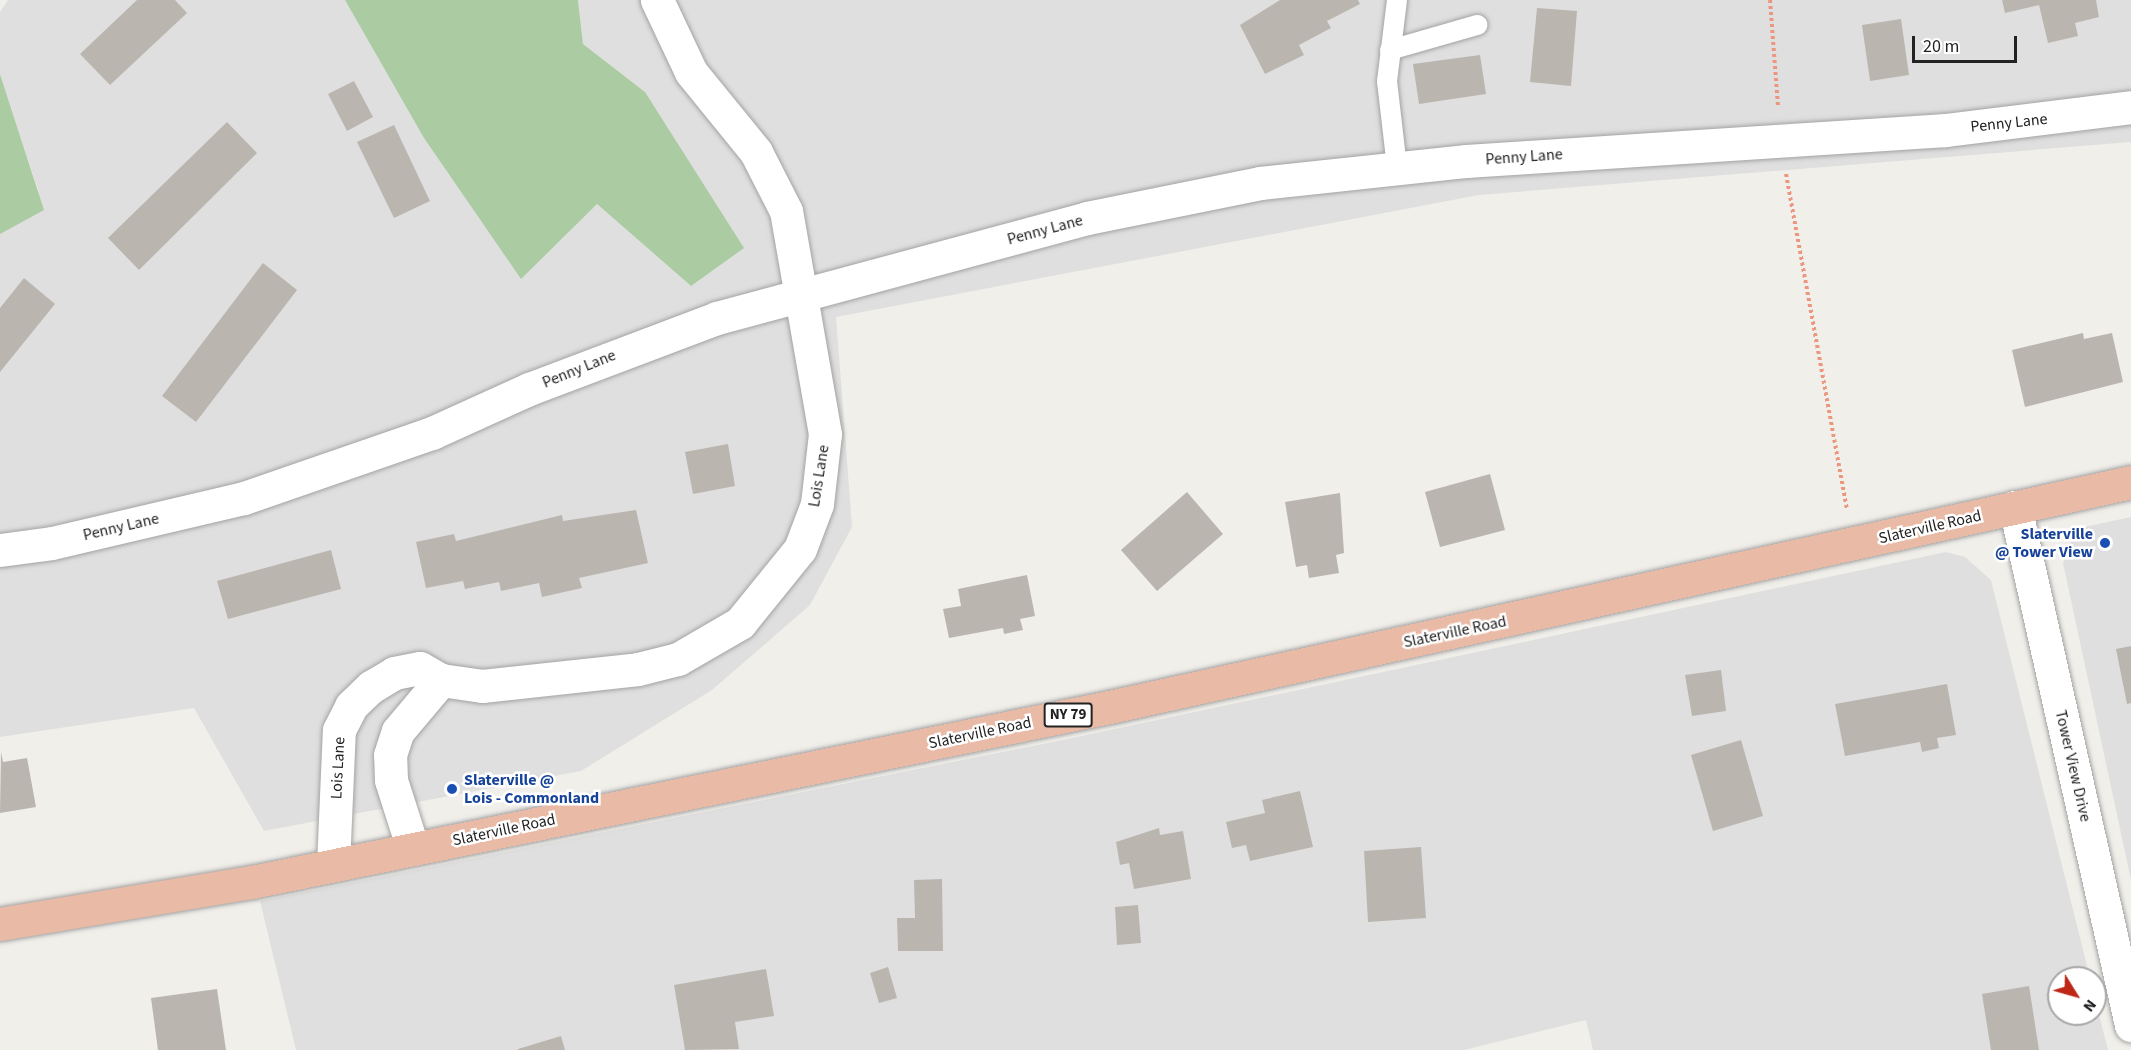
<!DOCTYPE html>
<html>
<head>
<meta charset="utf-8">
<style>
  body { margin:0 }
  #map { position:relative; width:2131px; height:1050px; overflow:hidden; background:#f1efea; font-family:"Source Sans 3",sans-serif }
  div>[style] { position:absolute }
  .residential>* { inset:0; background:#e0dfdf }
  .forest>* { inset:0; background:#abcca3 }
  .building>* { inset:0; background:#bab5af }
  .path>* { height:4px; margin-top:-2px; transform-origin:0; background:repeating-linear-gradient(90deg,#ec957f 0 3px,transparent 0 6px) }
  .roads { filter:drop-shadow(0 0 2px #a3a3a3) drop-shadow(0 0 2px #a3a3a3) }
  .service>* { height:20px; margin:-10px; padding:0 10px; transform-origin:10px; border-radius:10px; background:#fff }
  .minor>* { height:33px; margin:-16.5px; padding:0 16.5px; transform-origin:16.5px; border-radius:16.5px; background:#fff }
  .trunk>* { height:33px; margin:-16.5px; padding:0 16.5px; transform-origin:16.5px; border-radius:16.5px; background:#e9baa6 }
  .dots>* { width:16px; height:16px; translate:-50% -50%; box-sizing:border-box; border:3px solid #fff; border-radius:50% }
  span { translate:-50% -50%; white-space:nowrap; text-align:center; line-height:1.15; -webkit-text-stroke:5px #fff; paint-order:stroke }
  .shield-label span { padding:2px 4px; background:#fff; border:2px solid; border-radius:4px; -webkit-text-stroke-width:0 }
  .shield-label { font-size:15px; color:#222; font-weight:700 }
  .street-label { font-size:16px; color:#222 }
  .transit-label { font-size:16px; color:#164399; font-weight:700 }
  .right { translate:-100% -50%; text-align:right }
  .left { translate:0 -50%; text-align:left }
  .north { position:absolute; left:2047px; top:966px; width:60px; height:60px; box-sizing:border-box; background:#fff; border:2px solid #a7a7a7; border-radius:50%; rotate:127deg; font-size:16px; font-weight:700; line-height:24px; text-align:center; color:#222 }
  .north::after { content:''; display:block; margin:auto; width:21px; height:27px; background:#be2615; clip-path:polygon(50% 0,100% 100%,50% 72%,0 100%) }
  .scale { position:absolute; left:1912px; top:36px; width:105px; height:27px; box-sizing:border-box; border:3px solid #222; border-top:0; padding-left:8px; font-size:18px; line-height:21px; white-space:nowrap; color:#222; -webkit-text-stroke:4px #fff; paint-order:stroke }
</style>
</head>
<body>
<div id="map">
  <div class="residential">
    <div style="clip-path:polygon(8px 0,345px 0,362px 22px,597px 204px,691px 286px,645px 92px,583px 44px,578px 0,2131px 0,2131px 142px,1479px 195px,836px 317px,852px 527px,810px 605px,712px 690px,581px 771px,264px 831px,194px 708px,0 737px,0 222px,39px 193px,0 74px,0 12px)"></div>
    <div style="clip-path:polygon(2131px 517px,2131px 880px,2063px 563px,2071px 540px,2084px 527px)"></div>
    <div style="clip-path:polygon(1946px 552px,1965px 557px,1991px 580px,2090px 978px,2059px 978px,2059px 1014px,2095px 1014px,2095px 999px,2108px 1050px,1593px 1050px,1586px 1020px,1464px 1050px,296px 1050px,260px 901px,1068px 739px)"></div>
  </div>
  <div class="forest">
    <div style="clip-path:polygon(345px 0,578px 0,583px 44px,645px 92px,744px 248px,691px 286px,597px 204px,521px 279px,424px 138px)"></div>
    <div style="clip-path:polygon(0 74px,44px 210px,0 234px)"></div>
  </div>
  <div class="building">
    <div style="clip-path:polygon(137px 0,175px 0,187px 13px,110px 85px,80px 54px)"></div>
    <div style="clip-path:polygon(1358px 0,1360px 4px,1327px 21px,1331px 28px,1299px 45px,1304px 55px,1265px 74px,1240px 25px,1280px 0)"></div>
    <div style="clip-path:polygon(2002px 0,2096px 0,2099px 17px,2075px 23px,2078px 36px,2048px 43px,2039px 5px,2005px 13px)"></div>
    <div style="clip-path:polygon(1537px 8px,1577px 11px,1571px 86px,1530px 82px)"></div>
    <div style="clip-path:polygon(1901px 19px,1909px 75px,1870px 81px,1862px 25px)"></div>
    <div style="clip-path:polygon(1480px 55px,1486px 94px,1419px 104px,1413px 64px)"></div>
    <div style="clip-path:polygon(354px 81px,373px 117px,347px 131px,328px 94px)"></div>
    <div style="clip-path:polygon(227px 122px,257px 153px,139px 270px,108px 238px)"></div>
    <div style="clip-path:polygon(394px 125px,430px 201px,394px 218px,357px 142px)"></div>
    <div style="clip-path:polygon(263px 263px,297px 290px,196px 422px,162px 396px)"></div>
    <div style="clip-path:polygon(24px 278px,55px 304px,0 372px,0 308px)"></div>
    <div style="clip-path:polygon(2083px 333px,2084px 339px,2112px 333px,2123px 382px,2025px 407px,2012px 350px)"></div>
    <div style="clip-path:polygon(728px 444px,735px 486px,693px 494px,685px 452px)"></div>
    <div style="clip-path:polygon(1490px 474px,1505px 530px,1440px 547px,1425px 492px)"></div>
    <div style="clip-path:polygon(1187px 492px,1223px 534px,1157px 591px,1121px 550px)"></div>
    <div style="clip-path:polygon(1340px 493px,1344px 553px,1336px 555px,1339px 573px,1309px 578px,1307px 565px,1296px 567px,1285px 502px)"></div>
    <div style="clip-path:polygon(636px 510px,648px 563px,579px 578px,582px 588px,542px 597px,539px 583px,501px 591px,499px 582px,465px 589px,463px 581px,426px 588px,416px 542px,454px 534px,456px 541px,562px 515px,563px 521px)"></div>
    <div style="clip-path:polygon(331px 550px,341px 589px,228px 619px,217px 581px)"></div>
    <div style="clip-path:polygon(1027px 575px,1035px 616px,1020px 619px,1023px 630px,1004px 634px,1003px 628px,949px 638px,943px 609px,961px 606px,958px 589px)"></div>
    <div style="clip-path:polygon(2131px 646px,2131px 703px,2127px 704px,2116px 649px)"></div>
    <div style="clip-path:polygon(1721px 670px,1726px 711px,1692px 716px,1685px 675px)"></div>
    <div style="clip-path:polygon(1947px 684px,1956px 735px,1937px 738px,1939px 748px,1922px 752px,1920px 742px,1845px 756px,1835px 704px)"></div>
    <div style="clip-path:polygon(1741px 740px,1763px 816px,1713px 831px,1691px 755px)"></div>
    <div style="clip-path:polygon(1px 752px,3px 762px,27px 758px,36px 807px,0 813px)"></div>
    <div style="clip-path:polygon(1300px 791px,1313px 847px,1250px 861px,1246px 845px,1232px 848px,1226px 822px,1265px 813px,1262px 800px)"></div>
    <div style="clip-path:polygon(1159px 828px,1160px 835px,1183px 831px,1191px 879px,1134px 889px,1129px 863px,1120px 865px,1116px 842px)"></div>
    <div style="clip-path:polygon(1421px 847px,1426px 918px,1368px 922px,1364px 851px)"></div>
    <div style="clip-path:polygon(942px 879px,943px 951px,898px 951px,897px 918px,915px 918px,914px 880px)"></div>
    <div style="clip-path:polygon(1138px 905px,1141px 943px,1117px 945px,1115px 907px)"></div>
    <div style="clip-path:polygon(888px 967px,897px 998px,879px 1003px,870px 973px)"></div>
    <div style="clip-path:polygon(766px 969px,774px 1016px,735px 1022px,739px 1049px,685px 1050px,674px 985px)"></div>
    <div style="clip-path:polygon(2029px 986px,2039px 1050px,1991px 1050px,1982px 994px)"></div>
    <div style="clip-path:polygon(217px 989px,226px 1050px,158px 1050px,151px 998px)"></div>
    <div style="clip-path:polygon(561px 1036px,565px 1050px,518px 1050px,518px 1049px)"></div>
  </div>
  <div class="path">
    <div style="left:1770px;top:0;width:107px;rotate:85.7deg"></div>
    <div style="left:1786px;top:174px;width:341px;rotate:79.7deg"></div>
  </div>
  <div class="roads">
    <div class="service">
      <div style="left:1397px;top:0;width:82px;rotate:97deg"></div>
      <div style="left:1387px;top:81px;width:88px;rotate:83.4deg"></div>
      <div style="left:1390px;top:50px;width:91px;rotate:-16deg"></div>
    </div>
    <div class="minor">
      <div style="left:2015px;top:507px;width:531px;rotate:77.38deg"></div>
      <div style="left:0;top:550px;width:52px;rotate:-7.7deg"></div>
      <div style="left:52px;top:543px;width:197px;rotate:-13.2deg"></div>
      <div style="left:244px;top:498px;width:199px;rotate:-19.1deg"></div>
      <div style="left:432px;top:433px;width:107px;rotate:-24.4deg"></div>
      <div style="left:529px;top:389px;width:201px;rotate:-20.7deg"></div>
      <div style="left:717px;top:318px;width:383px;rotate:-15.1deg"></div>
      <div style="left:1087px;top:218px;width:177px;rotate:-11.4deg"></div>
      <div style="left:1260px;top:183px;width:208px;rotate:-6.1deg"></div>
      <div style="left:1467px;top:161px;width:479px;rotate:-3.7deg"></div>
      <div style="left:1945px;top:130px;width:187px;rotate:-7deg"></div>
      <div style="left:413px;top:849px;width:72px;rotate:-107.7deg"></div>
      <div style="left:391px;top:780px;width:25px;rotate:-92deg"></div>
      <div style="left:390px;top:755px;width:25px;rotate:-72deg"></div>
      <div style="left:398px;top:731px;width:67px;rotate:-49.9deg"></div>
      <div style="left:333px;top:865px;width:135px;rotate:-87.5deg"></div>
      <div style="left:339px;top:730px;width:27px;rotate:-63deg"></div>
      <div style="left:351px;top:706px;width:28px;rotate:-44deg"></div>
      <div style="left:371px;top:687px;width:27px;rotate:-31deg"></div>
      <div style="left:394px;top:673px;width:26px;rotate:-11deg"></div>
      <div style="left:420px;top:668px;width:24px;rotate:30deg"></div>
      <div style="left:441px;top:680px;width:41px;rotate:8.3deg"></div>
      <div style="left:482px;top:686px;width:157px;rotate:-6.2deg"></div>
      <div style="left:638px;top:669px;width:41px;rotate:-14deg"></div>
      <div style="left:678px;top:659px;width:72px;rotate:-30.1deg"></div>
      <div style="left:740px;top:623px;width:95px;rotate:-51deg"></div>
      <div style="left:800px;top:549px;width:48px;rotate:-69.3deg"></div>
      <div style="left:817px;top:504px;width:70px;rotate:-83.5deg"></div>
      <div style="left:825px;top:434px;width:226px;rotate:-99.9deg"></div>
      <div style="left:786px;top:211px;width:66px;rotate:-117deg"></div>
      <div style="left:756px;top:152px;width:103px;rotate:-129.1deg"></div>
      <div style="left:691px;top:72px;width:80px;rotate:-115.3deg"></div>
    </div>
    <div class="trunk">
      <div style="left:0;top:924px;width:255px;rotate:-9.5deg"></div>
      <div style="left:252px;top:882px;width:880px;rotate:-11.54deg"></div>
      <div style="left:1114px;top:706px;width:1041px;rotate:-12.42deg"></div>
    </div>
  </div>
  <div class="dots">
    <div style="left:2105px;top:543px;background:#1a4fb4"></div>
    <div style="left:452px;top:789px;background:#1a4fb4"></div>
  </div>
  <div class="shield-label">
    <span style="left:1068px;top:715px">NY 79</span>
  </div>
  <div class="street-label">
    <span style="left:2009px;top:123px;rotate:-6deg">Penny Lane</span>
    <span style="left:1524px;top:157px;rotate:-4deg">Penny Lane</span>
    <span style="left:1045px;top:230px;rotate:-15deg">Penny Lane</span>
    <span style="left:579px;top:369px;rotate:-22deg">Penny Lane</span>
    <span style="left:819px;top:476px;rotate:-81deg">Lois Lane</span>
    <span style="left:121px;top:527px;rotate:-13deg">Penny Lane</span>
    <span style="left:1930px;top:527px;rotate:-13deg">Slaterville Road</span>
    <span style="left:1455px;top:632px;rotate:-12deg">Slaterville Road</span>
    <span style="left:980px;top:733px;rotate:-12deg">Slaterville Road</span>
    <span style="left:2073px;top:766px;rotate:77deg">Tower View Drive</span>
    <span style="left:338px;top:768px;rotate:-87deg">Lois Lane</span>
    <span style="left:504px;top:830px;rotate:-12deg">Slaterville Road</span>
  </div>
  <div class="transit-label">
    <span class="right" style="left:2093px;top:543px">Slaterville<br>@ Tower View</span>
    <span class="left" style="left:464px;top:789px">Slaterville @<br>Lois - Commonland</span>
  </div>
  <div class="north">N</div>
  <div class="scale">20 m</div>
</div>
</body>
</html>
